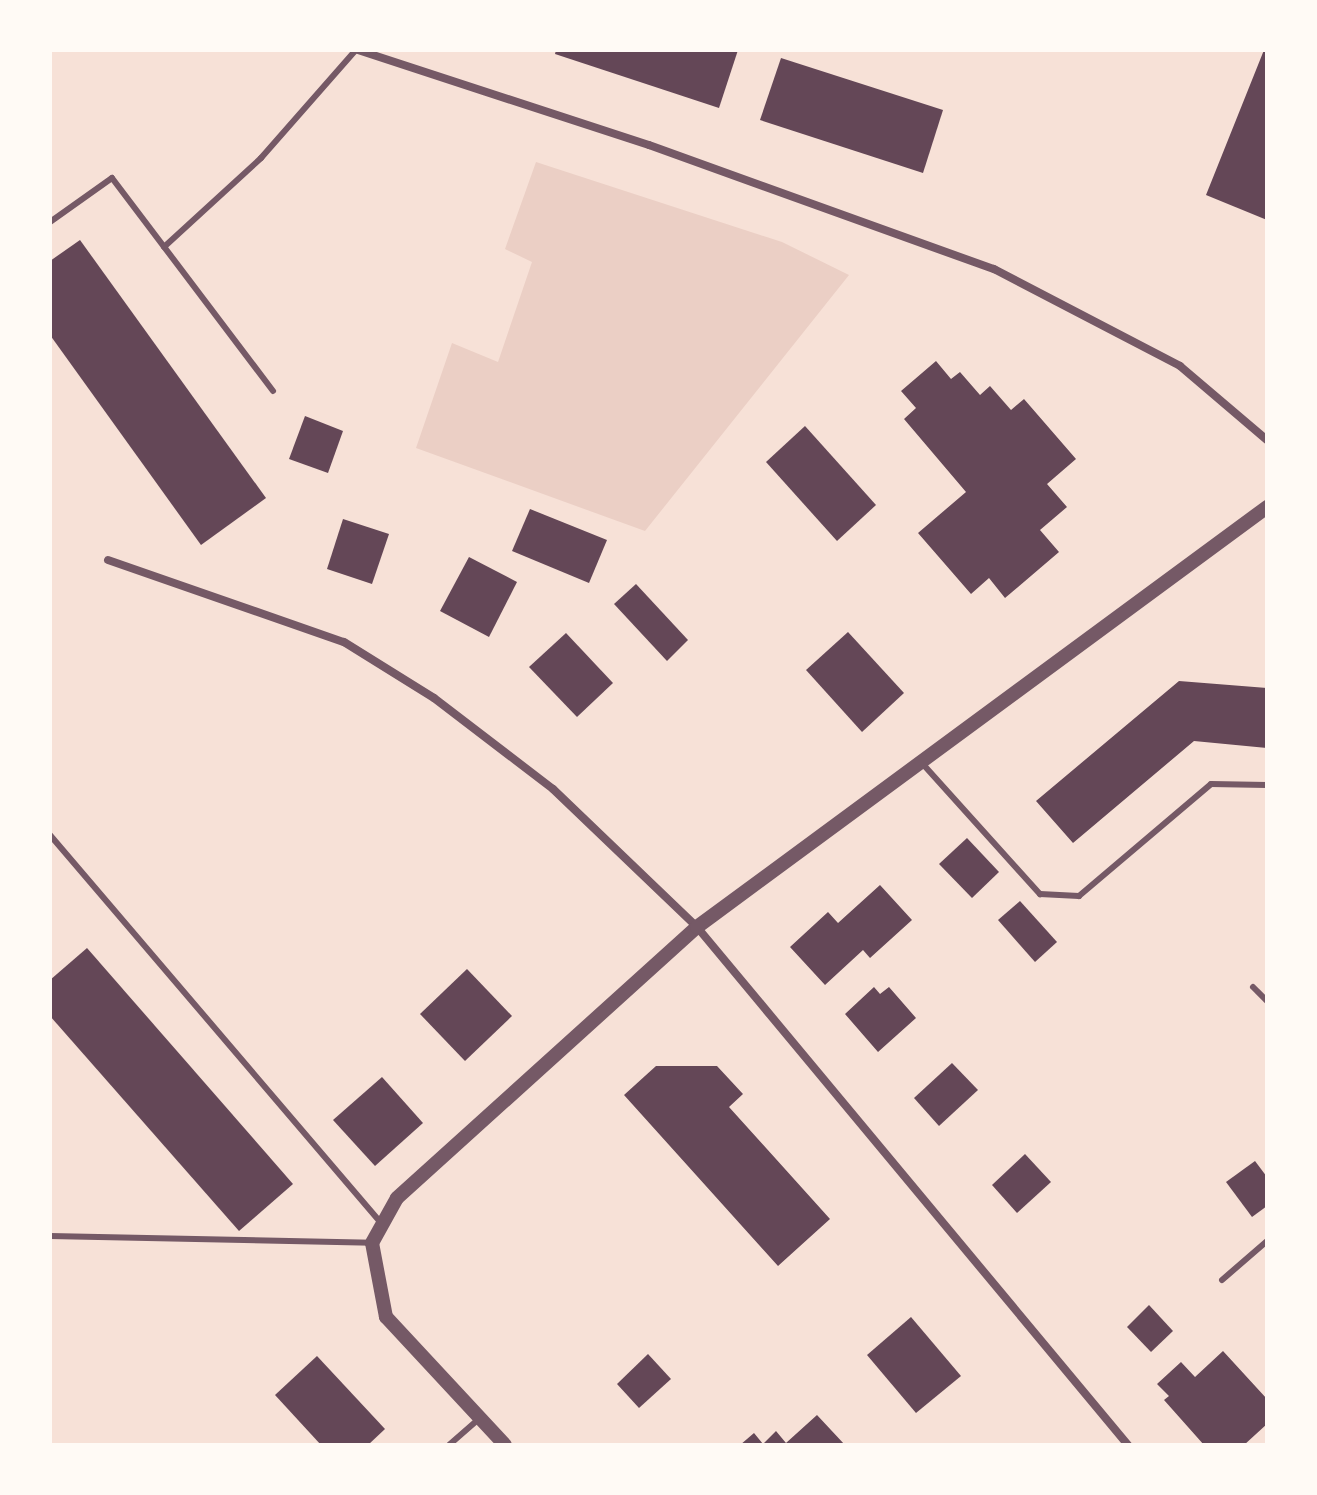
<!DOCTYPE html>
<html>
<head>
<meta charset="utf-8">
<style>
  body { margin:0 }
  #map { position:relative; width:1317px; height:1495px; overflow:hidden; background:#f7e1d7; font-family:"Work Sans",sans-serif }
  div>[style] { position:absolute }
  .green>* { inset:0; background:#ebcfc5 }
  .building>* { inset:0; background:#644757 }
  .service>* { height:6px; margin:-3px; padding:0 3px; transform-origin:3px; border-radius:3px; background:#755966 }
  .minor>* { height:8px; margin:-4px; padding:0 4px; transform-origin:4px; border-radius:4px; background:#755966 }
  .tertiary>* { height:14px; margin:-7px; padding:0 7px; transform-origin:7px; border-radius:7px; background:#755966 }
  span { translate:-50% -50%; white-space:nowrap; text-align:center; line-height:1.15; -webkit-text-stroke:6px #fffaf5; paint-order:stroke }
  .frame { position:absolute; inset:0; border:52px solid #fffaf5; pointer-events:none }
</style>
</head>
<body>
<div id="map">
  <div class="green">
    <div style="clip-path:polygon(536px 162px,782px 242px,849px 275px,645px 531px,416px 448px,452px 343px,498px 362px,532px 262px,505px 249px)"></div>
  </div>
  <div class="building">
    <div style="clip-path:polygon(556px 50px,738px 50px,719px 108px,555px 54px)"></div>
    <div style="clip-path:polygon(1264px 50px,1267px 50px,1267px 220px,1206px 195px)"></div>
    <div style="clip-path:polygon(781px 58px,943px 110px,923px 173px,760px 120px)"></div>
    <div style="clip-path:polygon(80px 240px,266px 498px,201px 545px,50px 335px,50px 261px)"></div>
    <div style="clip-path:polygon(936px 361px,951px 379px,960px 372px,980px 395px,990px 386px,1011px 410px,1024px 399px,1076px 459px,1047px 484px,1067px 507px,1040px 530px,1059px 552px,1005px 598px,989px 578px,971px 594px,918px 533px,966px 492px,904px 419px,916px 408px,901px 391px)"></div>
    <div style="clip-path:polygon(305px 416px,343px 431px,328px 473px,289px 459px)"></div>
    <div style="clip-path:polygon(805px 426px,876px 505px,837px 541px,766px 462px)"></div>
    <div style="clip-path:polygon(530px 509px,607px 540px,589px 583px,512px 551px)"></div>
    <div style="clip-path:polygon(343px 519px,389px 534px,372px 584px,327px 569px)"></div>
    <div style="clip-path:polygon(469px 557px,517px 582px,489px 637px,440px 611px)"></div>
    <div style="clip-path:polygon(636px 584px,688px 640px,667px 661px,614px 604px)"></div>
    <div style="clip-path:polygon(848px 632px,904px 693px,862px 732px,806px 670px)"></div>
    <div style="clip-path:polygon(566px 633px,613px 683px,577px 717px,529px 667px)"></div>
    <div style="clip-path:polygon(1179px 681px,1267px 688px,1267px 748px,1194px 741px,1073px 843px,1036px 801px)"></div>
    <div style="clip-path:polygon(967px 838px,999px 872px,972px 898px,939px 864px)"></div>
    <div style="clip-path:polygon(880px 885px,912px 920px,870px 958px,863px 950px,825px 985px,790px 947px,828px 912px,838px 923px)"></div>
    <div style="clip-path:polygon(1020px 901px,1057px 942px,1035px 962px,998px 920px)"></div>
    <div style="clip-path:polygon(87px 948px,293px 1184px,239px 1231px,50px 1016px,50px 980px)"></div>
    <div style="clip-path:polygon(467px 969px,512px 1016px,465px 1061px,420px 1014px)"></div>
    <div style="clip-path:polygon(874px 987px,880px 994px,889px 987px,916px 1018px,878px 1052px,845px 1014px)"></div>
    <div style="clip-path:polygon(952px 1063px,978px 1090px,939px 1126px,914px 1098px)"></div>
    <div style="clip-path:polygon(656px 1066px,717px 1066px,743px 1094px,729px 1107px,830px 1219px,778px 1266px,624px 1095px)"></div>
    <div style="clip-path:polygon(382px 1077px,423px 1123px,375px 1166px,333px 1120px)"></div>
    <div style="clip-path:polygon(1025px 1154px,1051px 1182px,1017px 1213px,992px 1185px)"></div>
    <div style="clip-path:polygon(1255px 1161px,1267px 1177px,1267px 1206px,1252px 1217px,1226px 1182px)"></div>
    <div style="clip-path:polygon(1149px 1305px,1173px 1331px,1151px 1352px,1127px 1327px)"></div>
    <div style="clip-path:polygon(911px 1317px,961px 1376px,916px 1413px,867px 1355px)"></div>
    <div style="clip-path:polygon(1223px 1351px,1267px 1399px,1267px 1424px,1244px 1445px,1204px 1445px,1164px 1400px,1169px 1396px,1157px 1384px,1181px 1362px,1195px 1377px)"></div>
    <div style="clip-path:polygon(648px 1354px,671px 1379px,639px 1408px,617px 1384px)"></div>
    <div style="clip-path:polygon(317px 1356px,385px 1429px,368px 1445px,321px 1445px,275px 1395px)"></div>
    <div style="clip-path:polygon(817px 1415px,845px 1445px,740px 1445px,754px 1433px,763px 1444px,776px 1431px,786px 1443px)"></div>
  </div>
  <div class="service">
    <div style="left:50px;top:222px;width:76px;rotate:-35.4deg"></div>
    <div style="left:112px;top:178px;width:267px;rotate:52.9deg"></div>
    <div style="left:164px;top:247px;width:132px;rotate:-42.5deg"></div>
    <div style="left:261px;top:158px;width:144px;rotate:-48.7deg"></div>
    <div style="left:921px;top:762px;width:178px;rotate:48deg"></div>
    <div style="left:1040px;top:894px;width:39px;rotate:3deg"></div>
    <div style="left:1079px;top:896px;width:173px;rotate:-40.3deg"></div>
    <div style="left:1211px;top:784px;width:56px;rotate:1deg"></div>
    <div style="left:50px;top:835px;width:511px;rotate:49.52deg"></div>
    <div style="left:1253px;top:987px;width:20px;rotate:45deg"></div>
    <div style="left:50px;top:1236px;width:322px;rotate:1.2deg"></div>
    <div style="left:1222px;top:1280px;width:60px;rotate:-40.9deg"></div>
    <div style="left:449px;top:1445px;width:41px;rotate:-41.1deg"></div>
  </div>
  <div class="minor">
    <div style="left:358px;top:50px;width:306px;rotate:18.1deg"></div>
    <div style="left:649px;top:145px;width:367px;rotate:19.8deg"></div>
    <div style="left:994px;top:269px;width:210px;rotate:27.5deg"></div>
    <div style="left:1180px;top:366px;width:114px;rotate:40.4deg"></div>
    <div style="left:108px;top:560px;width:250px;rotate:19.2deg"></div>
    <div style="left:344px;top:642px;width:106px;rotate:31.9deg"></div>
    <div style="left:434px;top:698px;width:150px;rotate:37.4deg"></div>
    <div style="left:553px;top:789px;width:199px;rotate:43.8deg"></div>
    <div style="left:697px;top:927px;width:674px;rotate:50.24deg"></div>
  </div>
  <div class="tertiary">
    <div style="left:505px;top:1445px;width:175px;rotate:-132.9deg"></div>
    <div style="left:386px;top:1317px;width:75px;rotate:-100.7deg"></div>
    <div style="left:372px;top:1243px;width:51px;rotate:-60.9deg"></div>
    <div style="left:397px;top:1198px;width:404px;rotate:-42.1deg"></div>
    <div style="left:697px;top:927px;width:708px;rotate:-36.38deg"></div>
  </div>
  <div class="frame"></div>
</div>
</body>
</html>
